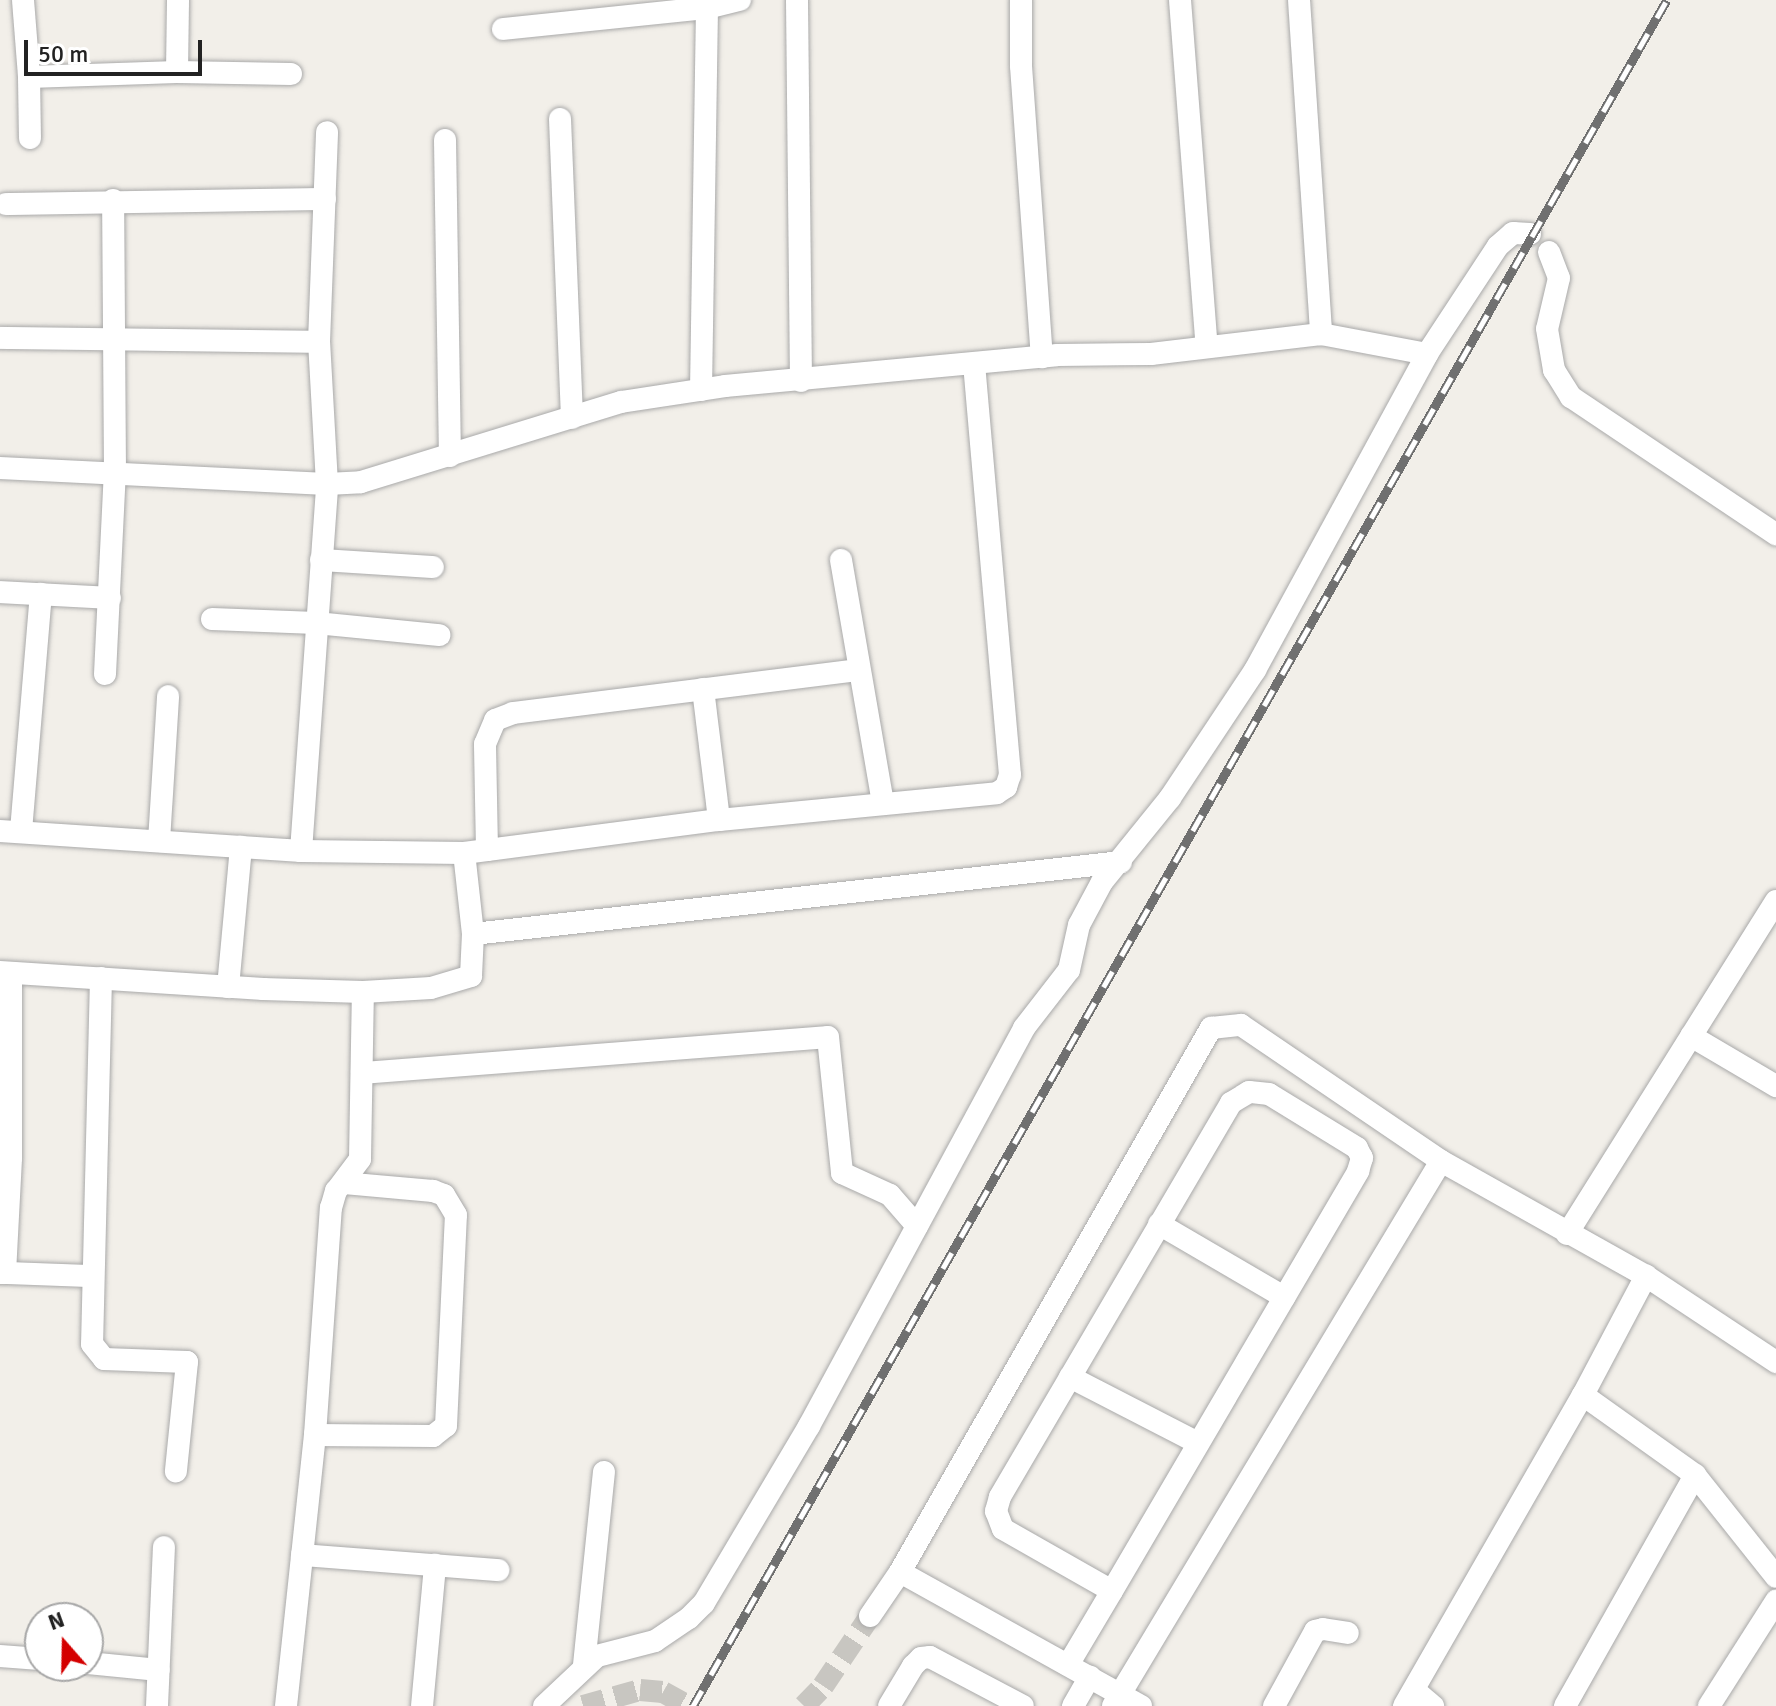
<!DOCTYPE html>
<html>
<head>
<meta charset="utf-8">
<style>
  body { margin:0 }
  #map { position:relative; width:1776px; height:1706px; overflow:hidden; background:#f2efe9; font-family:Signika,sans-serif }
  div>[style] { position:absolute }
  .minor-tunnel>* { height:22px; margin-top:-11px; transform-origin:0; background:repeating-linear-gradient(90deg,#c8c6c1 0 22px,transparent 0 33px) }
  .roads { filter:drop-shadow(0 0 2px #a9a9a9) drop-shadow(0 0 2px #a9a9a9) }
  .minor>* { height:22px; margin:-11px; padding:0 11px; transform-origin:11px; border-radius:11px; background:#fff }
  .rail>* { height:9px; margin-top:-4.5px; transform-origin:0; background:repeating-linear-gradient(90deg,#fff 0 18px,#707070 0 36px); box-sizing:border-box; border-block:2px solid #707070 }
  span { translate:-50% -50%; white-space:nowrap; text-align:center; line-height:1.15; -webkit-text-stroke:6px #fff; paint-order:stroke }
  .north { position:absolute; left:24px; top:1602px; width:80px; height:80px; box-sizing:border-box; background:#fff; border:2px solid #a7a7a7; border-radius:50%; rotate:340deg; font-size:22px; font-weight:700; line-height:32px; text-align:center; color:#222 }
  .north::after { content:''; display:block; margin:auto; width:28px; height:36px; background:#d40000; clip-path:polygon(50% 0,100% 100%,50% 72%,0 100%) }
  .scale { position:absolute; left:24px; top:40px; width:178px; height:36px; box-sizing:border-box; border:4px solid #222; border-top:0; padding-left:10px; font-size:24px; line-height:28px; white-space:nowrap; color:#222; -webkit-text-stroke:6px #fff; paint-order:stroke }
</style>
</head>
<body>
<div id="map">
  <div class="minor-tunnel">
    <div style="left:583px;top:1706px;width:59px;rotate:-15.7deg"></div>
    <div style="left:640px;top:1690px;width:23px;rotate:5deg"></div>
    <div style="left:663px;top:1692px;width:29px;rotate:29deg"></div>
    <div style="left:804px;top:1706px;width:28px;rotate:-46deg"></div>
    <div style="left:823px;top:1686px;width:84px;rotate:-56.1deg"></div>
  </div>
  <div class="roads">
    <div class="minor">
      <div style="left:23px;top:0;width:77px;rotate:85.5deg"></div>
      <div style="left:29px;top:77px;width:148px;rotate:-1.9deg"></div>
      <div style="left:177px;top:72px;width:114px;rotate:1deg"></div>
      <div style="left:797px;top:0;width:381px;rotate:89.4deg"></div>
      <div style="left:1021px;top:0;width:66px;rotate:90deg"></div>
      <div style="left:1021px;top:66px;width:292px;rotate:85.9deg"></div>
      <div style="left:1180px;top:0;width:348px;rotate:85.6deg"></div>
      <div style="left:1299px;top:0;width:335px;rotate:86.2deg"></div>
      <div style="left:503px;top:29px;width:205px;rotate:-5.9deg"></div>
      <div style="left:177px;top:72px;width:72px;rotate:-89.2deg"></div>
      <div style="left:29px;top:77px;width:61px;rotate:89.1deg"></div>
      <div style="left:560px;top:119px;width:299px;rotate:87.7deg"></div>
      <div style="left:445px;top:140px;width:316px;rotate:89.1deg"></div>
      <div style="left:6px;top:204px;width:319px;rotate:-0.9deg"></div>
      <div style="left:1549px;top:252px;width:28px;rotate:69deg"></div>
      <div style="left:1559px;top:278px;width:52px;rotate:103.2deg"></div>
      <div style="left:1547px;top:329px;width:42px;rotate:80.3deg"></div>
      <div style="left:1554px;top:370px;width:32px;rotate:58deg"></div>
      <div style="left:1571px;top:397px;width:247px;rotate:33.8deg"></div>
      <div style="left:0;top:338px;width:319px;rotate:0.7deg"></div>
      <div style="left:701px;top:390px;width:382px;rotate:-89.1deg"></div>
      <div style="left:707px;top:8px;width:34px;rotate:-14deg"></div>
      <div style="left:0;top:468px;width:327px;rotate:2.8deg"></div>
      <div style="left:327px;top:484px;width:34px;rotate:-3deg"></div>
      <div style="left:361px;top:482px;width:272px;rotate:-17.1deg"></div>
      <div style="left:621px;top:402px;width:105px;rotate:-8.7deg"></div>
      <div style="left:725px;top:386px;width:333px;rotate:-5.3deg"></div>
      <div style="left:1057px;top:355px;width:94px;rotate:-0.6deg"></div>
      <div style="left:1151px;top:354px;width:171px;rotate:-6.7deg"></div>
      <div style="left:1321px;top:334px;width:108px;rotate:10.7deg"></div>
      <div style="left:321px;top:560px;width:112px;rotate:3.6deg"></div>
      <div style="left:841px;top:560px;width:246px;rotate:80.2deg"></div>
      <div style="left:0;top:592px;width:110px;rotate:3.1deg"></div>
      <div style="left:212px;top:619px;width:104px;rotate:2.2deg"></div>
      <div style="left:316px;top:623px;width:124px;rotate:5.6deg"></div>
      <div style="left:105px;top:674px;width:202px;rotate:-87.2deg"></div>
      <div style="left:115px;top:472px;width:272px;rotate:-90.4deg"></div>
      <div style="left:703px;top:689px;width:132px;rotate:83deg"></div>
      <div style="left:0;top:831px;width:302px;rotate:3.8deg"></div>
      <div style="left:301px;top:851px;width:163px;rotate:0.7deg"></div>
      <div style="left:464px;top:853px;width:257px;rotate:-7.4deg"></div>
      <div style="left:719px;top:820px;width:279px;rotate:-5.5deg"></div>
      <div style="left:997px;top:793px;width:11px;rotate:-34deg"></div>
      <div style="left:1006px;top:787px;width:13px;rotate:-72deg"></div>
      <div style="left:1010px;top:775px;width:412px;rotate:-95deg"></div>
      <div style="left:21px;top:831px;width:238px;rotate:-85.2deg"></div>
      <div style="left:159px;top:841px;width:145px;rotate:-86.4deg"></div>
      <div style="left:487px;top:850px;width:106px;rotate:-91.1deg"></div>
      <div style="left:485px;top:744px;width:26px;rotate:-67deg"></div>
      <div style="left:495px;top:720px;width:19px;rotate:-21deg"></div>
      <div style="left:513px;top:713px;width:348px;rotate:-7.1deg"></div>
      <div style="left:301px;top:851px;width:368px;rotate:-85.9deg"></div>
      <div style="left:327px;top:484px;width:142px;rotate:-93.2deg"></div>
      <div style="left:319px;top:342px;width:210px;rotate:-87.8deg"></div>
      <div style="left:473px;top:934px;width:652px;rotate:-6.34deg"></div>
      <div style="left:0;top:972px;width:264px;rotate:3.7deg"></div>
      <div style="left:263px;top:989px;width:100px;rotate:1.7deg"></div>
      <div style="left:363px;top:992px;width:68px;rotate:-3.4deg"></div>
      <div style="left:431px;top:988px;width:42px;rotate:-16.7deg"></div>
      <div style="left:471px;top:976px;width:42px;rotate:-87.3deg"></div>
      <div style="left:473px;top:934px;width:81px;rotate:-96.3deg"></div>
      <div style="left:101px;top:978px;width:366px;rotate:91.4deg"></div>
      <div style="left:92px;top:1344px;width:19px;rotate:51deg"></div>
      <div style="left:104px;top:1359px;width:83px;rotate:2.1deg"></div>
      <div style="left:187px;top:1362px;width:110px;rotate:95.8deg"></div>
      <div style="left:228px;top:987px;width:141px;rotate:-84.7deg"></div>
      <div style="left:1691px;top:1036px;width:99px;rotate:30.5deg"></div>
      <div style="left:362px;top:1073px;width:467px;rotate:-4.4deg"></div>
      <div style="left:828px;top:1037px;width:137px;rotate:84.1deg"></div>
      <div style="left:842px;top:1173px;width:53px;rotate:24.6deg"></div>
      <div style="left:890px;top:1195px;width:41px;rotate:48.9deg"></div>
      <div style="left:1159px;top:1224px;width:145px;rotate:30.3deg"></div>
      <div style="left:1567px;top:1234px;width:393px;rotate:-57.9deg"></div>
      <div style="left:0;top:1273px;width:5px"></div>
      <div style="left:5px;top:1273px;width:115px;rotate:-87deg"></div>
      <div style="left:11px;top:1158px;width:185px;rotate:-90deg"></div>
      <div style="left:5px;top:1273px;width:86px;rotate:2deg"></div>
      <div style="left:1070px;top:1377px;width:144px;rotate:27.3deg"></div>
      <div style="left:1583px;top:1395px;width:138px;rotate:35.5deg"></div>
      <div style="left:1695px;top:1475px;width:130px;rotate:51.5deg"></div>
      <div style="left:315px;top:1435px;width:118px;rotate:0.5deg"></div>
      <div style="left:433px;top:1436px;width:16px;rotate:-38deg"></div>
      <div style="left:446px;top:1426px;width:211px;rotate:-87.3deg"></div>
      <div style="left:456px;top:1215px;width:23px;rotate:-121deg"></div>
      <div style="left:444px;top:1195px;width:12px;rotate:-160deg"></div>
      <div style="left:433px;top:1191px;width:89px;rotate:-174.9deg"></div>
      <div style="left:302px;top:1555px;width:197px;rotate:4.4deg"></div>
      <div style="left:900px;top:1572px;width:276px;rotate:29.1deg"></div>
      <div style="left:870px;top:1616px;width:53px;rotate:-55.7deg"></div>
      <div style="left:900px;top:1572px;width:627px;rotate:-60.24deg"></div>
      <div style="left:1211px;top:1028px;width:30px;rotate:-6deg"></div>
      <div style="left:1241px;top:1025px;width:242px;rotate:34.2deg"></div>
      <div style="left:1441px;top:1161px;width:235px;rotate:29.3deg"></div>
      <div style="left:1646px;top:1276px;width:156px;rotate:33.5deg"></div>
      <div style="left:0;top:1656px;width:40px;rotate:4.3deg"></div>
      <div style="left:88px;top:1663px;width:71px;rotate:5.6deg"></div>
      <div style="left:584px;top:1665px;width:194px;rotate:-84.1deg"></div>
      <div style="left:1068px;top:1665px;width:86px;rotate:-59.3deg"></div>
      <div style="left:1112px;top:1591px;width:487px;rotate:-59.6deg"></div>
      <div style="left:1358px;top:1171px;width:14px;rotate:-73deg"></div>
      <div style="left:1362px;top:1158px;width:11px;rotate:-117deg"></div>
      <div style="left:1357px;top:1148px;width:103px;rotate:-148.5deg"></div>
      <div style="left:1269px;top:1094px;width:20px;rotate:-174deg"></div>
      <div style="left:1249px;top:1092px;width:21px;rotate:149deg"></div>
      <div style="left:1231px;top:1103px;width:457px;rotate:120.4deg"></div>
      <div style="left:1000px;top:1497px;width:15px;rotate:106deg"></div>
      <div style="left:996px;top:1511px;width:19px;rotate:69deg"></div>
      <div style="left:1003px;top:1529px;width:125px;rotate:29.6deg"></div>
      <div style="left:1414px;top:1690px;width:25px;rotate:40deg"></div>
      <div style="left:157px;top:1706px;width:159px;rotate:-87.5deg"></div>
      <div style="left:286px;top:1706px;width:273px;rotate:-83.9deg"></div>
      <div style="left:315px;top:1435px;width:228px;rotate:-86deg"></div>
      <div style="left:331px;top:1208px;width:18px;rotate:-74deg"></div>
      <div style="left:336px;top:1191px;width:40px;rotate:-53deg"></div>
      <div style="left:360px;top:1159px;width:167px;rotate:-89deg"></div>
      <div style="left:422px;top:1706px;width:142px;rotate:-84.7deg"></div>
      <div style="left:544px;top:1706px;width:73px;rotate:-43.3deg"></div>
      <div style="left:597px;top:1656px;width:60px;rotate:-14.5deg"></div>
      <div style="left:655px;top:1641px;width:41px;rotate:-34.1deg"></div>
      <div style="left:689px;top:1618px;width:21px;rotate:-45deg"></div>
      <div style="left:704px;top:1603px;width:206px;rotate:-59.3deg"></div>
      <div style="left:809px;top:1426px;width:452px;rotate:-61.6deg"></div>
      <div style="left:1024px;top:1028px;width:73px;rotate:-52.2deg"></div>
      <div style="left:1069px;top:970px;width:46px;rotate:-77.5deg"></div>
      <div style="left:1079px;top:925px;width:49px;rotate:-61.9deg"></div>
      <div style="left:1102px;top:882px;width:108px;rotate:-51deg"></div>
      <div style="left:1170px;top:798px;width:154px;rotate:-56.4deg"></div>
      <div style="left:1255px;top:670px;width:360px;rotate:-61.4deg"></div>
      <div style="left:1427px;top:354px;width:129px;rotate:-56.7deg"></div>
      <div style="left:1498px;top:246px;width:20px;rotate:-41deg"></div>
      <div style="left:1513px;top:233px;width:17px;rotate:3deg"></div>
      <div style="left:889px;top:1706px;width:47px;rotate:-59deg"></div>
      <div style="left:913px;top:1666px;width:11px;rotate:-45deg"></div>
      <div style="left:921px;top:1658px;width:9px;rotate:-6deg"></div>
      <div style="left:930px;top:1657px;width:105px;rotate:27.8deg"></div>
      <div style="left:1073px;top:1706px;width:34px;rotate:-60deg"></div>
      <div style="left:1113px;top:1706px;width:636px;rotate:-58.96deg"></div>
      <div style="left:1274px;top:1706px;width:85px;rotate:-61.3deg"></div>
      <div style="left:1315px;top:1631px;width:8px;rotate:-14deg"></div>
      <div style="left:1323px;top:1629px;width:25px;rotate:9deg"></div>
      <div style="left:1404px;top:1706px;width:359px;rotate:-60.1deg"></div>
      <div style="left:1583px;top:1395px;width:135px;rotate:-62.1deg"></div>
      <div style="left:1565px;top:1706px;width:265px;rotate:-60.6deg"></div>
      <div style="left:1709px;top:1706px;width:125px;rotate:-57.5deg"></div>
    </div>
  </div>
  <div class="rail">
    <div style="left:693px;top:1706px;width:1964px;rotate:-60.28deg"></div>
  </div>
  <div class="north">N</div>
  <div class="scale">50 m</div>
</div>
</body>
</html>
